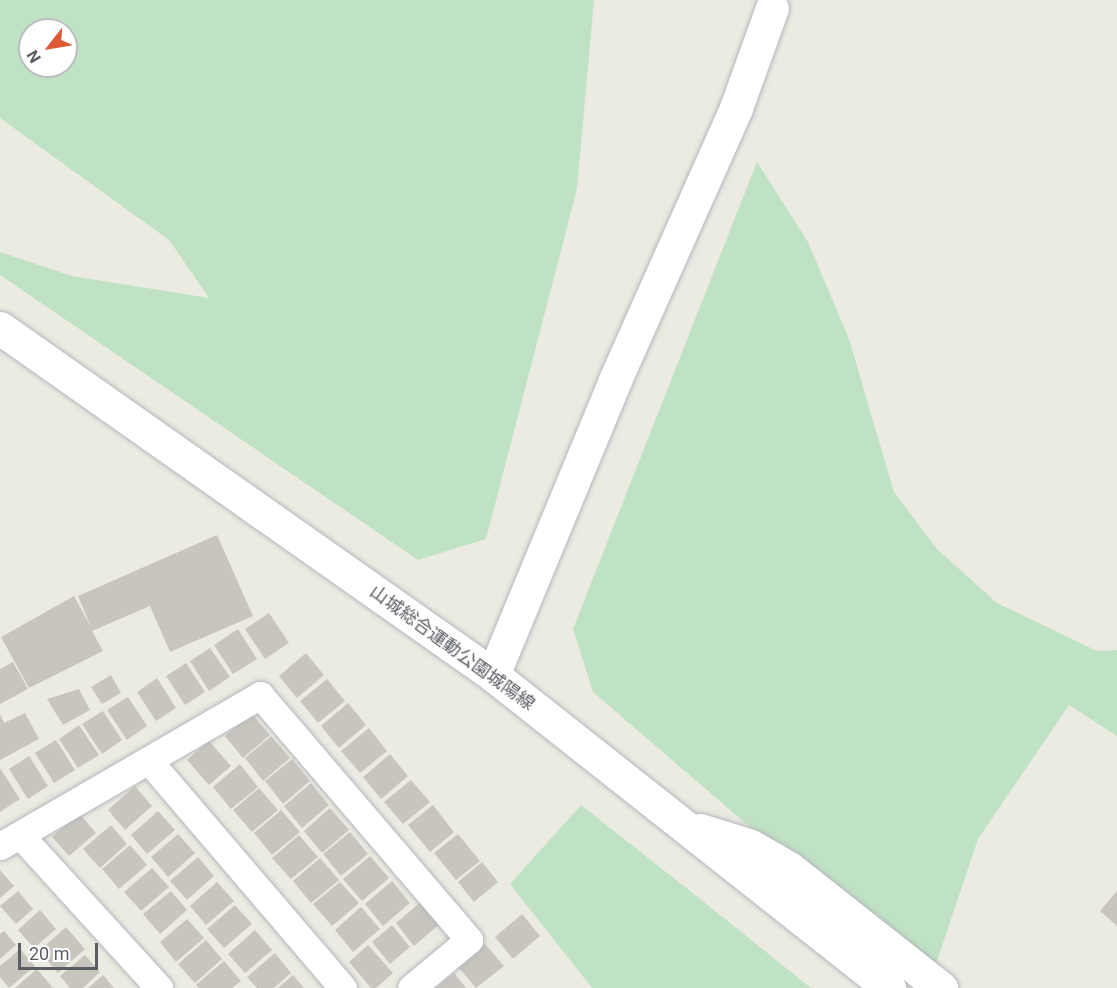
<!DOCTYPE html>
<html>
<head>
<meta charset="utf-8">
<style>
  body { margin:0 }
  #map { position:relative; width:1117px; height:988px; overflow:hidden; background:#ecebe2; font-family:Roboto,"Noto Sans JP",sans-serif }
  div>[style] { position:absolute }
  .green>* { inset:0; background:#bfe2c4 }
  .building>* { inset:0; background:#c8c5bf }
  .roads { filter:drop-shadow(0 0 2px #b4b7bc) drop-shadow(0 0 2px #b4b7bc) }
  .minor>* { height:27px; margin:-13.5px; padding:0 13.5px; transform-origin:13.5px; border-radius:13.5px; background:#fff }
  .tertiary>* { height:33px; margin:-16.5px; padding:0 16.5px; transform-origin:16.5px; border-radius:16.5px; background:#fff }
  .secondary>* { height:33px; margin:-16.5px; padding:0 16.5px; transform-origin:16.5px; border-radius:16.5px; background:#fff }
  span { translate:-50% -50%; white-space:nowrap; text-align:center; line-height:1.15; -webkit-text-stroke:4.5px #fff; paint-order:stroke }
  .street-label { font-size:18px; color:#5a5d62 }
  .north { position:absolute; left:18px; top:18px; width:60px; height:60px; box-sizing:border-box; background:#fff; border:2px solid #bdbec0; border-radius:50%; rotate:239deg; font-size:16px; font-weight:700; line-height:24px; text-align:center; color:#5a5d62 }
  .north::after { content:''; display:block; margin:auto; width:21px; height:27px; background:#de5936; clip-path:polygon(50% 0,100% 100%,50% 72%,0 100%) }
  .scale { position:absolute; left:18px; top:943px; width:80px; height:27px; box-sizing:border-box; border:3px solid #5a5d62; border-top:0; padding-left:8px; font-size:18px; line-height:21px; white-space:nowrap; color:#5a5d62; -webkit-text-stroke:4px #fff; paint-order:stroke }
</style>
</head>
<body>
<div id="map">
  <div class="green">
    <div style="clip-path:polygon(evenodd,0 0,594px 0,577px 189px,486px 539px,418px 560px,0 275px,0 252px,72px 276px,209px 298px,169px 240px,0 118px,0 0,30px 30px,66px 30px,66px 66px,30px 66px,30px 30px)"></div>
    <div style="clip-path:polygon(757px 162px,808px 242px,849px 339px,894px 492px,937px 549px,997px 603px,1097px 651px,1117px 650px,1117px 736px,1069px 705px,978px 839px,930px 982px,593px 692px,573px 629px)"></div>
    <div style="clip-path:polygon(581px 805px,685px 887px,811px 988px,592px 988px,510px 884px)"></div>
  </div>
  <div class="building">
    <div style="clip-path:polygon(217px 535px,253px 616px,170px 652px,150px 606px,92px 631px,103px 651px,29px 688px,1px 637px,74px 596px,91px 627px,78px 596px)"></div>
    <div style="clip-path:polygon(269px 613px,289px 643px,265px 659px,245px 629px)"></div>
    <div style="clip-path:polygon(238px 629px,257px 659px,233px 674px,214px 645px)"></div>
    <div style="clip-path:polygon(210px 648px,230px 677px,209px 691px,190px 661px)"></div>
    <div style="clip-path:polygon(306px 653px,324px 675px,297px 698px,279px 676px)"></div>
    <div style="clip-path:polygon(13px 662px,28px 689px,0 704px,0 669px)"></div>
    <div style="clip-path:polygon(186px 663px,205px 692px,185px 705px,166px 676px)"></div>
    <div style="clip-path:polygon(111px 675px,121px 693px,102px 704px,91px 687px)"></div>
    <div style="clip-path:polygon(157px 678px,176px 708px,156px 721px,137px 692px)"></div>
    <div style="clip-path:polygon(327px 679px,345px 701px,318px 723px,300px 701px)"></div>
    <div style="clip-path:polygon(79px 689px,90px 710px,63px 725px,47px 699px)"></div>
    <div style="clip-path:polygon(128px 697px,147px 726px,127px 740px,107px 710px)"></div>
    <div style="clip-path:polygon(348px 703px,366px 725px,339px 748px,321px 726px)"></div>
    <div style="clip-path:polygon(103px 711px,122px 740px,102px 754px,82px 724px)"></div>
    <div style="clip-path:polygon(25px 713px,39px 739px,0 760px,0 714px,4px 723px)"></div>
    <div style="clip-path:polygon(252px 714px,270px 735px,243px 758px,225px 736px)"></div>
    <div style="clip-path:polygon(79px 725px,99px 755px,78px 768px,59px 739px)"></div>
    <div style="clip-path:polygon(369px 728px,387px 751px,360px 773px,341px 751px)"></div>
    <div style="clip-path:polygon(271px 736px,290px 758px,263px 781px,245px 758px)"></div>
    <div style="clip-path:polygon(56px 740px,75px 770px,54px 783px,35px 753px)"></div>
    <div style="clip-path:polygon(209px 741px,231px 766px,209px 785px,187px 760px)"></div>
    <div style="clip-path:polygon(390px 754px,408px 776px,381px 799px,363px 777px)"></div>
    <div style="clip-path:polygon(29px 756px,48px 786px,28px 799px,9px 769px)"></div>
    <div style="clip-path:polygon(292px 759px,310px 781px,283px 804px,265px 781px)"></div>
    <div style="clip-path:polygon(240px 764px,258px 787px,231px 809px,213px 787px)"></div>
    <div style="clip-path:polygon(0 768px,20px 799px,0 812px)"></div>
    <div style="clip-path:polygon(411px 780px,430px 802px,403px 824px,384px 802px)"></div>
    <div style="clip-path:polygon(311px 783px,329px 805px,302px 828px,284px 806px)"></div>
    <div style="clip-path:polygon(135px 786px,152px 806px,125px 830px,108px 810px)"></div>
    <div style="clip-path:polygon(259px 788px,278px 810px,252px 832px,233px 810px)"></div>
    <div style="clip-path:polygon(433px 805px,454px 832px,430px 852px,408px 825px)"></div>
    <div style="clip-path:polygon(330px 808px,349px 830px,322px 853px,304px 831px)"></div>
    <div style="clip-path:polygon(281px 810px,300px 832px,272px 855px,254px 833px)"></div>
    <div style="clip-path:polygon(158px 811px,175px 830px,147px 854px,131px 835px)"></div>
    <div style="clip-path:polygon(79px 813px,96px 833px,69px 856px,52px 837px)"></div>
    <div style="clip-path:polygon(111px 825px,127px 844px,100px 868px,83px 849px)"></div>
    <div style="clip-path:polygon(350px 832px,368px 854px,341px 876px,323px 854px)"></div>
    <div style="clip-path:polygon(178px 834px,195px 853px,168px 877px,151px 857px)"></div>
    <div style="clip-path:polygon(458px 834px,480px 861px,456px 880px,434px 853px)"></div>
    <div style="clip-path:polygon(299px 835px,318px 857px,291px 879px,272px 858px)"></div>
    <div style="clip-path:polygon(130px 845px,147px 865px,119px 889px,102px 869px)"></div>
    <div style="clip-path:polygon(370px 856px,389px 878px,362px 901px,343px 879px)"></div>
    <div style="clip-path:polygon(198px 857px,214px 876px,187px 900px,170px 881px)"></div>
    <div style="clip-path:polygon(320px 858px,339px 880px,311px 903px,293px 881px)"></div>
    <div style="clip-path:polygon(482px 862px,498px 882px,474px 902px,458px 882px)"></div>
    <div style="clip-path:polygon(152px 868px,169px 887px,141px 911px,124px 892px)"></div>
    <div style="clip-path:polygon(0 870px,14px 886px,0 898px)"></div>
    <div style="clip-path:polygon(392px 881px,410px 903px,383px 926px,365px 904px)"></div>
    <div style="clip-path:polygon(217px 882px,234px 901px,206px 925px,190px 906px)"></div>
    <div style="clip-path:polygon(340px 882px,359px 903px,332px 926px,313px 904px)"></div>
    <div style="clip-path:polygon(18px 891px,33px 909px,16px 924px,0 906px)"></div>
    <div style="clip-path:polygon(171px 891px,187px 910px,160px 934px,143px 914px)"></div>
    <div style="clip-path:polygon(1117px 891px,1117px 926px,1100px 911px)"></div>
    <div style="clip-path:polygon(422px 901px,441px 923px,414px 946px,396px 923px)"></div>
    <div style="clip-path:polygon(235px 905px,252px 924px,224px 948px,207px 929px)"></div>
    <div style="clip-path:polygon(361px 907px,380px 929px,353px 952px,335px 930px)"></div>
    <div style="clip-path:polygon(40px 910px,56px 929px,34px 948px,18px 930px)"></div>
    <div style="clip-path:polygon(522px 914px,540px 936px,513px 959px,495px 937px)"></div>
    <div style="clip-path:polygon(187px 919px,204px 938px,176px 962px,160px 942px)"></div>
    <div style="clip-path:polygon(392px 925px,410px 947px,390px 964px,372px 942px)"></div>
    <div style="clip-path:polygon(66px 927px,85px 949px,58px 973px,39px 951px)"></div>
    <div style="clip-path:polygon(255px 930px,272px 950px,245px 973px,228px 954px)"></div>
    <div style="clip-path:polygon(4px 931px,16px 945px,0 959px,0 934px)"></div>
    <div style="clip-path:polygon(206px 940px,222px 959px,195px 983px,178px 964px)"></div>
    <div style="clip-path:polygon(485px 944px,504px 966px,476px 988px,458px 967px)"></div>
    <div style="clip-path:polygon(368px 945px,393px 973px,376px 988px,371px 988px,349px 962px)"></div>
    <div style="clip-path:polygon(20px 949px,35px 966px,9px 988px,0 977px,0 966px)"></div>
    <div style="clip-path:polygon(275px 953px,291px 973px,274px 988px,257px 988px,247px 977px)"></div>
    <div style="clip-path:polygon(85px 955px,100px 972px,83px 988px,70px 988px,60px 976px)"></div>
    <div style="clip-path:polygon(224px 961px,241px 981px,232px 988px,199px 988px,196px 985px)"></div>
    <div style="clip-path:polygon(37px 969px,53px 988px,15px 988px)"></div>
    <div style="clip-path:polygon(454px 973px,466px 988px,436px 988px)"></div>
    <div style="clip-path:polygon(103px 975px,114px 988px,88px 988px)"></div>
    <div style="clip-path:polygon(293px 975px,304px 988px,278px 988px)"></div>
  </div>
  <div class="roads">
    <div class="minor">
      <div style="left:149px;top:761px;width:299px;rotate:49.5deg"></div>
      <div style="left:20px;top:835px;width:207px;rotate:47.7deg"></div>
      <div style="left:0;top:846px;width:301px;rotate:-30.1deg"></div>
      <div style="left:260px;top:695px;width:322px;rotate:49.5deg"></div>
      <div style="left:469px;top:940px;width:75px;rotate:140.4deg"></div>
    </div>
    <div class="tertiary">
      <div style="left:493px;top:675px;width:319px;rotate:-67.5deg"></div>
      <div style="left:615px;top:380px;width:298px;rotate:-66deg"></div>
      <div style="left:736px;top:108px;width:106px;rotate:-70.2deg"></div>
    </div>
    <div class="secondary">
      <div style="left:0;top:328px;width:603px;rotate:35.14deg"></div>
      <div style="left:493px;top:675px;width:505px;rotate:38.32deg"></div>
      <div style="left:700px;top:830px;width:53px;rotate:17.4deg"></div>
      <div style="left:751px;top:846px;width:44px;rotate:30.1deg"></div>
      <div style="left:789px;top:868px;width:194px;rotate:38.3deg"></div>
    </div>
  </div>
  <div class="street-label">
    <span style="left:452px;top:648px;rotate:36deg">山城総合運動公園城陽線</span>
  </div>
  <div class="north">N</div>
  <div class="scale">20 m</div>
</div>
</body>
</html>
